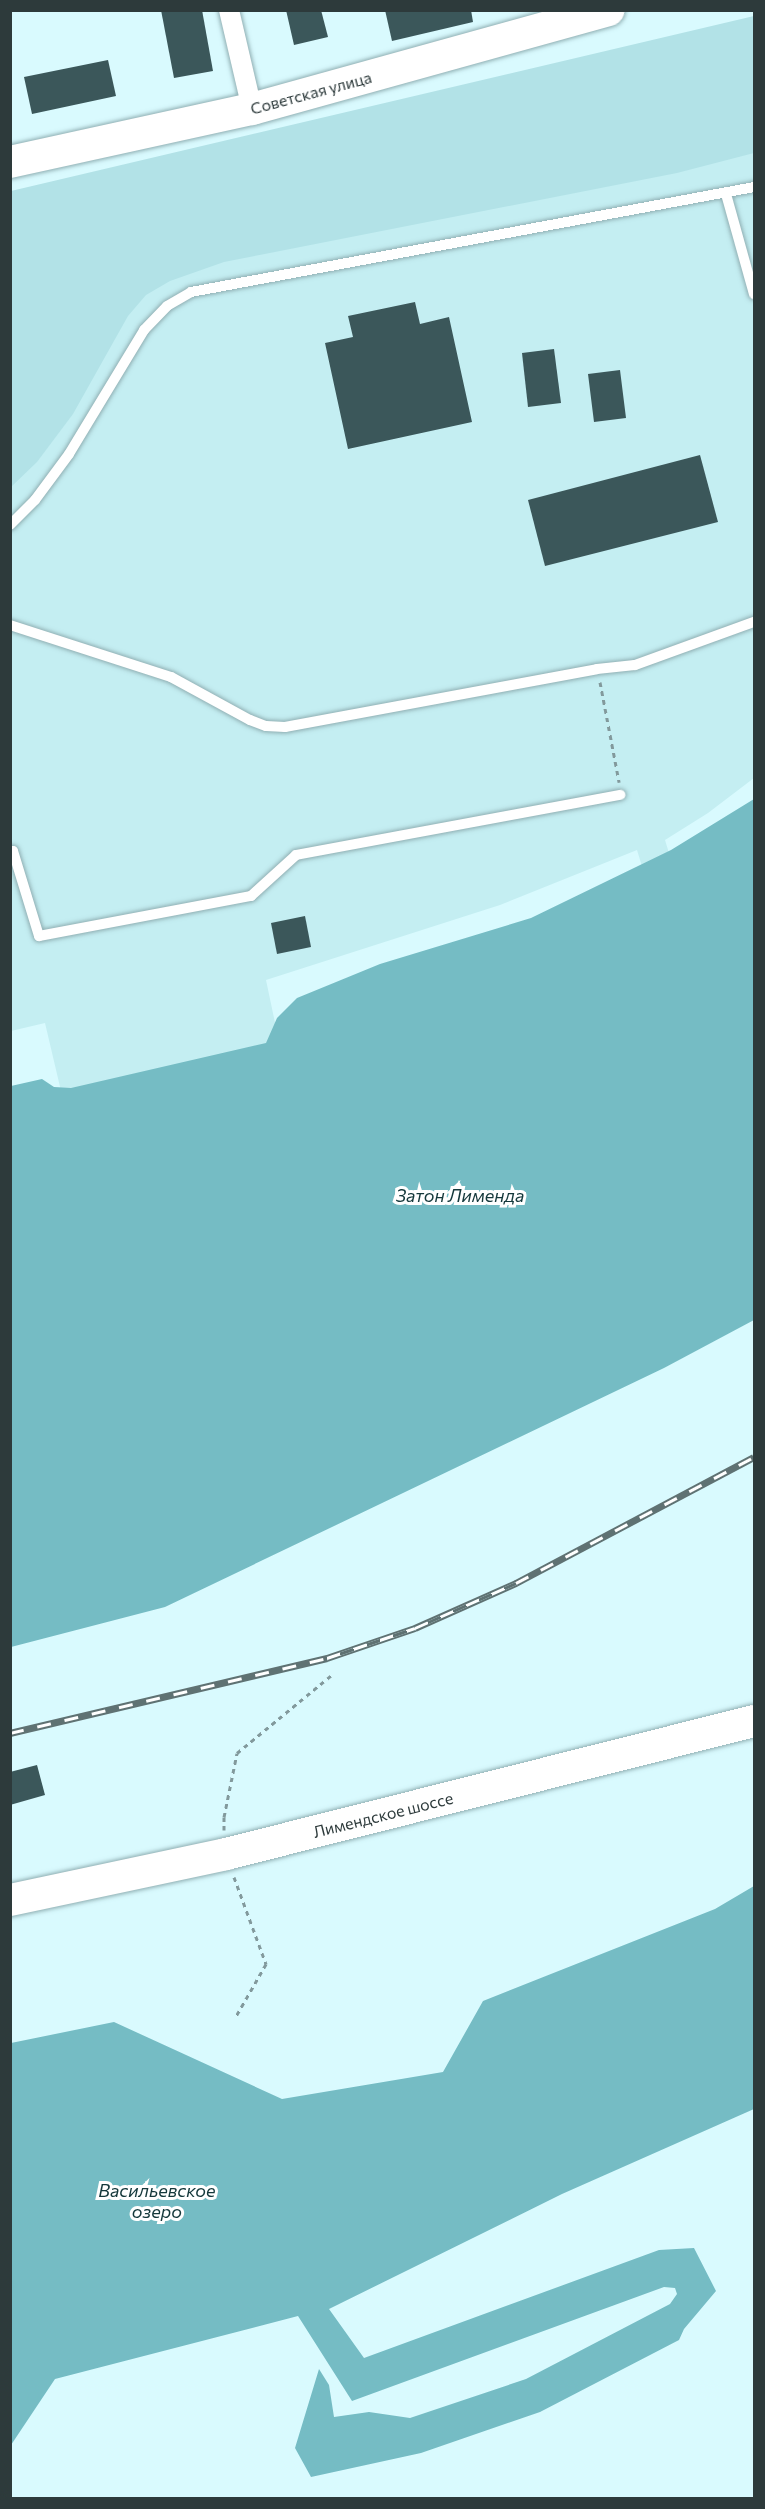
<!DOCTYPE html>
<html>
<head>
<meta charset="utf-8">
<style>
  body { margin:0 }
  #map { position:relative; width:765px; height:2509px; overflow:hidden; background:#d9fafe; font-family:Commissioner,sans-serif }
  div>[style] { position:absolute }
  .built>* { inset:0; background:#c4eef2 }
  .green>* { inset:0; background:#b2e2e7 }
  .water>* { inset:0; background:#75bcc4 }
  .building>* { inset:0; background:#3b575a }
  .path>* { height:3px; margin-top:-1.5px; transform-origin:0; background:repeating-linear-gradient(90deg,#82999c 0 4.5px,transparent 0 9px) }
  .roads { filter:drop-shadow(0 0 2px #90afb3) drop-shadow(0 0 2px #90afb3) }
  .lane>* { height:10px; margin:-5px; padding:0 5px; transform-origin:5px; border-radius:5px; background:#fff }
  .street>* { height:20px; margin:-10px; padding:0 10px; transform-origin:10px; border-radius:10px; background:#fff }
  .primary>* { height:32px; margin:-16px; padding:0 16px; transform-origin:16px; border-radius:16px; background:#fff }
  .rail>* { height:7px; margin-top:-3.5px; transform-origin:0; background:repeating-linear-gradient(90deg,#fff 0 14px,#5f7273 0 28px); box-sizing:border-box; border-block:2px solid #5f7273 }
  span { translate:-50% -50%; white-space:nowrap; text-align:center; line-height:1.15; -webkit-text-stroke:6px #fff; paint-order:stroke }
  .street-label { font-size:16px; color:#2d3a3b }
  .water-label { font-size:18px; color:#14383b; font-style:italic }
  .frame { position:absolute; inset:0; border:12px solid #2d3a3b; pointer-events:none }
</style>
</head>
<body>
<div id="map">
  <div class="built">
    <div style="clip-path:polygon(754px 71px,754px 778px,708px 813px,665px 840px,683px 899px,655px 909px,637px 850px,500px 905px,266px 980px,282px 1056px,65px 1108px,45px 1023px,11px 1031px,11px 222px)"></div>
  </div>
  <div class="green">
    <div style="clip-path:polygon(754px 16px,754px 153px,677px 173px,224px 262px,170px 281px,146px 295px,128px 316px,73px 414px,37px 462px,11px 487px,11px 191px)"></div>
  </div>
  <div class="water">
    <div style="clip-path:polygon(754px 799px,754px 1320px,664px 1368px,165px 1607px,11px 1647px,11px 1086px,42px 1079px,54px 1087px,71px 1088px,266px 1043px,277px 1018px,297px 998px,380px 964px,531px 918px,671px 850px)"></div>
    <div style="clip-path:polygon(754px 1886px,754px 2109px,562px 2194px,329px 2309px,364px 2358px,659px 2250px,694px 2248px,716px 2291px,684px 2329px,679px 2340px,540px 2412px,421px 2453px,311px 2477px,295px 2448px,319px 2369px,329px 2385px,334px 2417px,369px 2412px,410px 2418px,526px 2379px,670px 2304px,677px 2294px,675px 2288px,664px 2287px,352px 2401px,298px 2316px,55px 2379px,11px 2445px,11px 2043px,114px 2022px,282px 2099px,443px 2072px,483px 2001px,715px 1909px)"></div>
  </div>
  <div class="building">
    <div style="clip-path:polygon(161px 10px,202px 10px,213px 71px,174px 78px)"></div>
    <div style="clip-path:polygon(286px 10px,321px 10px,328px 37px,294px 45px)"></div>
    <div style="clip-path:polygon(385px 10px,471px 10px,473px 22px,392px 41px)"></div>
    <div style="clip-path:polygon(108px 60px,116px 96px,32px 114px,24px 77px)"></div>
    <div style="clip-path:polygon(415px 302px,420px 324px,449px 317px,472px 422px,348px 449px,325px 343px,353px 337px,348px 316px)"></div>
    <div style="clip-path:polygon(554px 349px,561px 403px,528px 407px,522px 353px)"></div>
    <div style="clip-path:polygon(620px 370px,626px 418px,594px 422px,588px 374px)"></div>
    <div style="clip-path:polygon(700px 455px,718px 522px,545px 566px,528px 500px)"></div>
    <div style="clip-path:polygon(305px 916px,311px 947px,277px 954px,271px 923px)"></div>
    <div style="clip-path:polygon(37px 1765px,45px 1795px,10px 1805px,10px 1772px)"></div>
  </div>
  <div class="path">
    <div style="left:600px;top:682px;width:102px;rotate:79.2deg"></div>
    <div style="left:224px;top:1830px;width:13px;rotate:-90deg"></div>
    <div style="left:224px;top:1817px;width:65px;rotate:-78.5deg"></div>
    <div style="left:237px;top:1753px;width:124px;rotate:-39.5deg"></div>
    <div style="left:234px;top:1877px;width:93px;rotate:69.8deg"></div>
    <div style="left:266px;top:1964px;width:62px;rotate:119.9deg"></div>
  </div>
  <div class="roads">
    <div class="lane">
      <div style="left:726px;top:194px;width:104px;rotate:74.4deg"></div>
      <div style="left:10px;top:525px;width:35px;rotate:-45deg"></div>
      <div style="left:35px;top:500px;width:57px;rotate:-53.5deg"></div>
      <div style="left:69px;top:454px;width:145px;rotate:-58.8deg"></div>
      <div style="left:144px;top:330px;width:33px;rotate:-46deg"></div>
      <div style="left:167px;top:306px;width:28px;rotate:-30deg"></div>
      <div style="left:191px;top:292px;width:573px;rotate:-10.56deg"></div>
      <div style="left:10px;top:625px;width:169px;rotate:17.9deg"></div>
      <div style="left:171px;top:677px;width:90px;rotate:28.6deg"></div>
      <div style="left:250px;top:720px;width:17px;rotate:21deg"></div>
      <div style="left:266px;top:726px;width:19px;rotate:3deg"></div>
      <div style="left:285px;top:727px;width:317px;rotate:-10.5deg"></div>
      <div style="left:597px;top:669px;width:38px;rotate:-6deg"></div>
      <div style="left:635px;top:665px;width:127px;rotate:-19.9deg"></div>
      <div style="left:10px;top:851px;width:3px"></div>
      <div style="left:13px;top:851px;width:89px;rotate:73deg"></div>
      <div style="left:39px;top:936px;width:216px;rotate:-10.7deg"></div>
      <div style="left:251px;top:896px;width:61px;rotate:-42.3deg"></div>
      <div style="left:296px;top:855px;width:330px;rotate:-10.5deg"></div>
    </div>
    <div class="street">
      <div style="left:229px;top:10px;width:102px;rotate:76.9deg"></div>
    </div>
    <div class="primary">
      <div style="left:10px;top:162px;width:248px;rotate:-12.4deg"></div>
      <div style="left:252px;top:109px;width:370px;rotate:-15.5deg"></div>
      <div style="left:10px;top:1900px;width:221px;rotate:-12deg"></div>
      <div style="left:226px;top:1854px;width:544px;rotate:-14.14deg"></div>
    </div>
  </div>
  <div class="rail">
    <div style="left:10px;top:1733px;width:326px;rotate:-13.3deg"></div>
    <div style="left:327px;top:1658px;width:93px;rotate:-18.8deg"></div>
    <div style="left:415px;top:1628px;width:111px;rotate:-24deg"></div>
    <div style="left:516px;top:1583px;width:269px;rotate:-27.9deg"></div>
  </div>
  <div class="street-label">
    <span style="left:311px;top:93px;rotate:-15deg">Советская улица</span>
    <span style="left:383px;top:1815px;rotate:-14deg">Лимендское шоссе</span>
  </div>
  <div class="water-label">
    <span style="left:460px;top:1195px">Затон Лименда</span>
    <span style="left:157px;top:2201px">Васильевское<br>озеро</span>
  </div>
  <div class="frame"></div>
</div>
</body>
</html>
